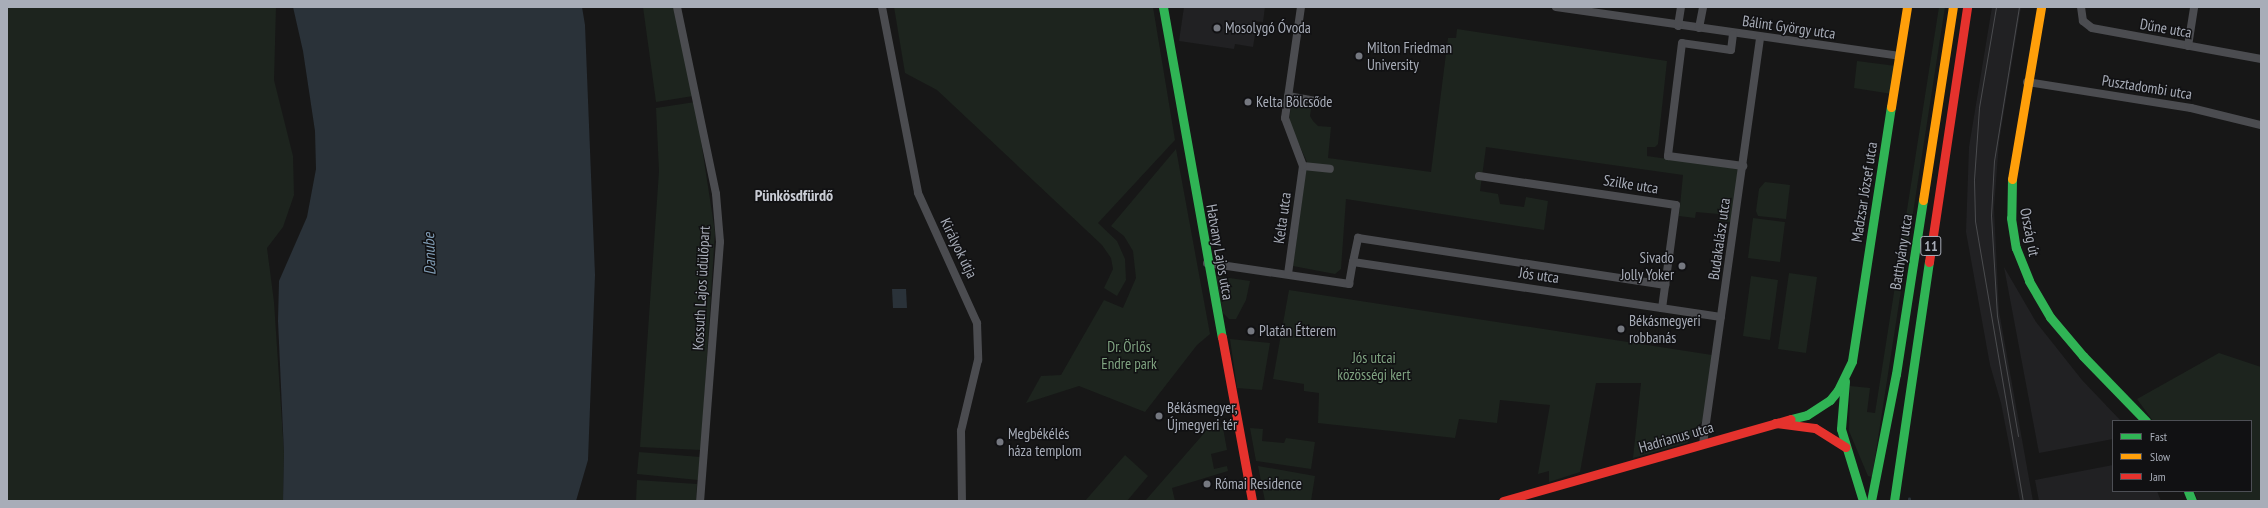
<!DOCTYPE html>
<html>
<head>
<meta charset="utf-8">
<style>
  body { margin:0 }
  #map { position:relative; width:2268px; height:508px; overflow:hidden; background:#171717; font-family:"PT Sans Narrow",sans-serif }
  div>[style] { position:absolute }
  .built>* { inset:0; background:#212123 }
  .green>* { inset:0; background:#1d241e }
  .water>* { inset:0; background:#2a3239 }
  .stream>* { height:2.5px; margin:-1.25px; padding:0 1.25px; transform-origin:1.25px; border-radius:1.25px; background:#2a3239 }
  .street>* { height:8px; margin:-4px; padding:0 4px; transform-origin:4px; border-radius:4px; background:#4b4c50 }
  .fast>* { height:9px; margin:-4.5px; padding:0 4.5px; transform-origin:4.5px; border-radius:4.5px; background:#30b455 }
  .slow>* { height:9px; margin:-4.5px; padding:0 4.5px; transform-origin:4.5px; border-radius:4.5px; background:#ff9f0a }
  .jam>* { height:9px; margin:-4.5px; padding:0 4.5px; transform-origin:4.5px; border-radius:4.5px; background:#e5322d }
  .tram>* { height:1px; margin:-0.5px; padding:0 0.5px; transform-origin:0.5px; border-radius:0.5px; background:#4b4c4f }
  .dots>* { width:11px; height:11px; translate:-50% -50%; box-sizing:border-box; border:2px solid #111113; border-radius:50% }
  span { translate:-50% -50%; white-space:nowrap; text-align:center; line-height:1.15; -webkit-text-stroke:3px #111113; paint-order:stroke }
  .shield-label span { padding:1px 3px; background:#111113; border:1px solid; border-radius:3px; -webkit-text-stroke-width:0 }
  .shield-label { font-size:14px; color:#a8adb8; font-weight:700 }
  .street-label { font-size:15px; color:#a8adb8 }
  .poi-label { font-size:15px; color:#a8adb8 }
  .left { translate:0 -50%; text-align:left }
  .right { translate:-100% -50%; text-align:right }
  .park-label { font-size:15px; color:#7fa381 }
  .neighbourhood-label { font-size:16px; color:#c9ccd4; font-weight:700 }
  .water-label { font-size:16px; color:#7f9bb3; font-style:italic }
  .frame { position:absolute; inset:0; border:8px solid #a8adb8; pointer-events:none }
  .legend { position:absolute; left:2112px; top:420px; width:140px; height:72px; box-sizing:border-box; background:#111113; border:1px solid #4d4f55; margin:0; padding:5px 7px; list-style:none; font-size:12px; color:#a8adb8 }
  .legend li { display:flex; align-items:center; gap:8px; height:20px }
  .legend b { width:20px; border:1px solid #4d4f55 }
</style>
</head>
<body>
<div id="map">
  <div class="built">
    <div style="clip-path:polygon(1184px 7px,1265px 7px,1263px 22px,1253px 21px,1252px 28px,1256px 29px,1253px 47px,1235px 44px,1234px 49px,1179px 41px)"></div>
    <div style="clip-path:polygon(1992px 7px,2021px 7px,1999px 142px,1994px 208px,1999px 311px,2033px 501px,2020px 501px,2001px 403px,1990px 365px,1966px 232px,1969px 147px)"></div>
    <div style="clip-path:polygon(2004px 267px,2036px 322px,2082px 380px,2121px 421px,2113px 421px,2113px 439px,2039px 453px)"></div>
    <div style="clip-path:polygon(2113px 465px,2113px 491px,2157px 491px,2161px 501px,2039px 501px,2035px 480px)"></div>
  </div>
  <div class="green">
    <div style="clip-path:polygon(7px 7px,276px 7px,274px 80px,293px 156px,294px 195px,283px 227px,267px 248px,274px 302px,284px 453px,283px 501px,7px 501px)"></div>
    <div style="clip-path:polygon(643px 7px,674px 7px,693px 96px,656px 102px)"></div>
    <div style="clip-path:polygon(894px 7px,1153px 7px,1175px 140px,1098px 223px,1117px 241px,1125px 259px,1126px 280px,1117px 296px,1104px 288px,1113px 269px,1111px 258px,1102px 245px,937px 90px,905px 73px)"></div>
    <div style="clip-path:polygon(1939px 7px,1945px 7px,1872px 477px,1868px 476px,1849px 431px,1850px 386px,1870px 388px,1867px 412px,1875px 413px)"></div>
    <div style="clip-path:polygon(1457px 29px,1667px 61px,1658px 144px,1655px 147px,1647px 147px,1647px 156px,1738px 169px,1732px 222px,1718px 221px,1719px 214px,1696px 212px,1695px 218px,1679px 216px,1683px 175px,1486px 147px,1480px 191px,1498px 194px,1500px 204px,1524px 207px,1526px 197px,1548px 201px,1544px 230px,1346px 199px,1341px 269px,1335px 274px,1293px 266px,1307px 162px,1289px 122px,1291px 106px,1296px 100px,1312px 103px,1310px 116px,1313px 121px,1318px 126px,1331px 127px,1328px 158px,1431px 172px,1448px 38px,1456px 38px)"></div>
    <div style="clip-path:polygon(1857px 61px,1896px 66px,1892px 94px,1854px 88px)"></div>
    <div style="clip-path:polygon(695px 102px,715px 232px,701px 450px,640px 447px,659px 171px,656px 108px)"></div>
    <div style="clip-path:polygon(1176px 149px,1210px 334px,1197px 345px,1145px 412px,1079px 386px,1026px 403px,1041px 376px,1061px 375px,1104px 300px,1123px 308px,1136px 278px,1133px 251px,1124px 236px,1111px 226px)"></div>
    <div style="clip-path:polygon(1765px 182px,1790px 185px,1786px 219px,1758px 216px,1756px 211px,1759px 189px)"></div>
    <div style="clip-path:polygon(1753px 218px,1785px 222px,1780px 262px,1748px 258px)"></div>
    <div style="clip-path:polygon(1789px 273px,1817px 277px,1806px 353px,1778px 349px)"></div>
    <div style="clip-path:polygon(1216px 276px,1250px 281px,1246px 300px,1236px 319px,1229px 319px,1223px 313px)"></div>
    <div style="clip-path:polygon(1751px 276px,1778px 280px,1770px 340px,1743px 336px)"></div>
    <div style="clip-path:polygon(1289px 290px,1712px 355px,1703px 420px,1687px 443px,1633px 458px,1641px 383px,1596px 383px,1580px 472px,1549px 482px,1549px 471px,1538px 474px,1550px 405px,1500px 400px,1497px 423px,1459px 419px,1455px 438px,1318px 423px,1319px 393px,1304px 391px,1304px 384px,1273px 379px)"></div>
    <div style="clip-path:polygon(1230px 339px,1270px 343px,1262px 390px,1237px 388px)"></div>
    <div style="clip-path:polygon(2219px 353px,2261px 367px,2261px 501px,2198px 501px,2194px 491px,2251px 491px,2251px 421px,2153px 421px,2137px 399px)"></div>
    <div style="clip-path:polygon(1213px 423px,1223px 428px,1227px 450px,1211px 454px,1214px 469px,1227px 466px,1228px 471px,1172px 488px,1175px 501px,1145px 501px)"></div>
    <div style="clip-path:polygon(1250px 428px,1263px 429px,1262px 441px,1284px 443px,1286px 438px,1315px 442px,1311px 469px,1256px 461px)"></div>
    <div style="clip-path:polygon(639px 452px,700px 457px,698px 480px,637px 474px)"></div>
    <div style="clip-path:polygon(1125px 455px,1148px 476px,1127px 501px,1085px 501px)"></div>
    <div style="clip-path:polygon(1258px 466px,1315px 476px,1311px 501px,1265px 501px)"></div>
    <div style="clip-path:polygon(637px 480px,697px 484px,696px 501px,636px 501px)"></div>
  </div>
  <div class="water">
    <div style="clip-path:polygon(293px 7px,582px 7px,585px 25px,595px 275px,588px 460px,576px 501px,283px 501px,284px 453px,278px 321px,279px 281px,307px 217px,316px 169px,315px 131px,303px 51px)"></div>
    <div style="clip-path:polygon(892px 289px,906px 289px,907px 308px,893px 308px)"></div>
  </div>
  <div class="stream">
    <div style="left:1909px;top:501px;width:2px;rotate:-90deg"></div>
  </div>
  <div class="street">
    <div style="left:677px;top:7px;width:191px;rotate:78.2deg"></div>
    <div style="left:716px;top:194px;width:48px;rotate:85.2deg"></div>
    <div style="left:720px;top:242px;width:260px;rotate:94.4deg"></div>
    <div style="left:882px;top:7px;width:189px;rotate:79deg"></div>
    <div style="left:918px;top:193px;width:143px;rotate:65.6deg"></div>
    <div style="left:977px;top:323px;width:37px;rotate:88deg"></div>
    <div style="left:978px;top:360px;width:73px;rotate:103.5deg"></div>
    <div style="left:961px;top:431px;width:70px;rotate:89.2deg"></div>
    <div style="left:1556px;top:7px;width:347px;rotate:8.1deg"></div>
    <div style="left:2081px;top:7px;width:14px;rotate:82deg"></div>
    <div style="left:2083px;top:21px;width:11px;rotate:38deg"></div>
    <div style="left:2092px;top:28px;width:172px;rotate:10.4deg"></div>
    <div style="left:1678px;top:26px;width:19px;rotate:-81deg"></div>
    <div style="left:1699px;top:28px;width:21px;rotate:-79deg"></div>
    <div style="left:1733px;top:34px;width:16px;rotate:97deg"></div>
    <div style="left:1731px;top:50px;width:49px;rotate:-171.9deg"></div>
    <div style="left:1682px;top:43px;width:114px;rotate:97.1deg"></div>
    <div style="left:1668px;top:156px;width:76px;rotate:7.6deg"></div>
    <div style="left:2188px;top:46px;width:39px;rotate:-81deg"></div>
    <div style="left:2027px;top:82px;width:166px;rotate:9deg"></div>
    <div style="left:2191px;top:108px;width:72px;rotate:13.7deg"></div>
    <div style="left:1288px;top:96px;width:35px;rotate:10deg"></div>
    <div style="left:1303px;top:166px;width:27px;rotate:6deg"></div>
    <div style="left:1479px;top:176px;width:199px;rotate:8.4deg"></div>
    <div style="left:1676px;top:205px;width:104px;rotate:97.7deg"></div>
    <div style="left:1353px;top:262px;width:25px;rotate:-78deg"></div>
    <div style="left:1358px;top:238px;width:311px;rotate:8.7deg"></div>
    <div style="left:1207px;top:263px;width:144px;rotate:8.4deg"></div>
    <div style="left:1349px;top:284px;width:22px;rotate:-80deg"></div>
    <div style="left:1353px;top:262px;width:372px;rotate:8.5deg"></div>
    <div style="left:1288px;top:274px;width:109px;rotate:-82.1deg"></div>
    <div style="left:1303px;top:166px;width:51px;rotate:-110.6deg"></div>
    <div style="left:1285px;top:118px;width:112px;rotate:-81.8deg"></div>
    <div style="left:1703px;top:444px;width:411px;rotate:-82deg"></div>
  </div>
  <div class="fast">
    <div style="left:1163px;top:7px;width:335px;rotate:79.9deg"></div>
    <div style="left:2012px;top:179px;width:39px;rotate:91deg"></div>
    <div style="left:2011px;top:218px;width:30px;rotate:81deg"></div>
    <div style="left:2016px;top:248px;width:35px;rotate:68deg"></div>
    <div style="left:2029px;top:281px;width:42px;rotate:59.7deg"></div>
    <div style="left:2050px;top:317px;width:51px;rotate:49.8deg"></div>
    <div style="left:2083px;top:356px;width:91px;rotate:45.9deg"></div>
    <div style="left:1845px;top:381px;width:48px;rotate:94.8deg"></div>
    <div style="left:1841px;top:429px;width:75px;rotate:73deg"></div>
    <div style="left:1791px;top:419px;width:16px;rotate:-14deg"></div>
    <div style="left:1807px;top:415px;width:27px;rotate:-33deg"></div>
    <div style="left:1830px;top:400px;width:13px;rotate:-51deg"></div>
    <div style="left:1838px;top:390px;width:32px;rotate:-64deg"></div>
    <div style="left:1852px;top:361px;width:257px;rotate:-81.3deg"></div>
    <div style="left:2188px;top:491px;width:11px;rotate:68deg"></div>
    <div style="left:1871px;top:501px;width:129px;rotate:-78.9deg"></div>
    <div style="left:1896px;top:374px;width:176px;rotate:-81.2deg"></div>
    <div style="left:1894px;top:501px;width:242px;rotate:-81.7deg"></div>
  </div>
  <div class="slow">
    <div style="left:1891px;top:107px;width:101px;rotate:-80.9deg"></div>
    <div style="left:2012px;top:179px;width:174px;rotate:-80.4deg"></div>
    <div style="left:1923px;top:200px;width:195px;rotate:-81.2deg"></div>
  </div>
  <div class="jam">
    <div style="left:1929px;top:262px;width:258px;rotate:-81.5deg"></div>
    <div style="left:1222px;top:337px;width:167px;rotate:79.6deg"></div>
    <div style="left:1775px;top:423px;width:40px;rotate:7.1deg"></div>
    <div style="left:1815px;top:428px;width:36px;rotate:32deg"></div>
    <div style="left:1503px;top:501px;width:299px;rotate:-15.9deg"></div>
  </div>
  <div class="tram">
    <div style="left:1996px;top:7px;width:102px;rotate:99.6deg"></div>
    <div style="left:1979px;top:108px;width:72px;rotate:94deg"></div>
    <div style="left:1974px;top:180px;width:41px;rotate:88.6deg"></div>
    <div style="left:1975px;top:221px;width:284px;rotate:80.3deg"></div>
    <div style="left:2018px;top:436px;width:122px;rotate:-99.9deg"></div>
    <div style="left:1997px;top:316px;width:100px;rotate:-93.4deg"></div>
    <div style="left:1991px;top:216px;width:55px;rotate:-86.9deg"></div>
    <div style="left:1994px;top:161px;width:156px;rotate:-80.8deg"></div>
  </div>
  <div class="dots">
    <div style="left:1217px;top:28px;background:#757880"></div>
    <div style="left:1359px;top:56px;background:#757880"></div>
    <div style="left:1248px;top:102px;background:#757880"></div>
    <div style="left:1682px;top:266px;background:#757880"></div>
    <div style="left:1621px;top:329px;background:#757880"></div>
    <div style="left:1251px;top:331px;background:#757880"></div>
    <div style="left:1159px;top:416px;background:#757880"></div>
    <div style="left:1000px;top:442px;background:#757880"></div>
    <div style="left:1207px;top:484px;background:#757880"></div>
  </div>
  <div class="shield-label">
    <span style="left:1931px;top:246px">11</span>
  </div>
  <div class="street-label">
    <span style="left:1789px;top:27px;rotate:8deg">Bálint György utca</span>
    <span style="left:2166px;top:28px;rotate:10deg">Dűne utca</span>
    <span style="left:2147px;top:87px;rotate:9deg">Pusztadombi utca</span>
    <span style="left:1631px;top:184px;rotate:9deg">Szilke utca</span>
    <span style="left:1864px;top:192px;rotate:-81deg">Madzsar József utca</span>
    <span style="left:1282px;top:218px;rotate:-82deg">Kelta utca</span>
    <span style="left:2030px;top:232px;rotate:79deg">Ország út</span>
    <span style="left:1719px;top:239px;rotate:-82deg">Budakalász utca</span>
    <span style="left:959px;top:248px;rotate:64deg">Királyok útja</span>
    <span style="left:1220px;top:252px;rotate:80deg">Hatvany Lajos utca</span>
    <span style="left:1901px;top:252px;rotate:-81deg">Batthyány utca</span>
    <span style="left:1539px;top:275px;rotate:8deg">Jós utca</span>
    <span style="left:701px;top:288px;rotate:-87deg">Kossuth Lajos üdülőpart</span>
    <span style="left:1676px;top:437px;rotate:-16deg">Hadrianus utca</span>
  </div>
  <div class="poi-label">
    <span class="left" style="left:1225px;top:28px">Mosolygó Óvoda</span>
    <span class="left" style="left:1367px;top:56px">Milton Friedman<br>University</span>
    <span class="left" style="left:1256px;top:102px">Kelta Bölcsőde</span>
    <span class="right" style="left:1674px;top:266px">Sivado<br>Jolly Yoker</span>
    <span class="left" style="left:1629px;top:329px">Békásmegyeri<br>robbanás</span>
    <span class="left" style="left:1259px;top:331px">Platán Étterem</span>
    <span class="left" style="left:1167px;top:416px">Békásmegyer,<br>Újmegyeri tér</span>
    <span class="left" style="left:1008px;top:442px">Megbékélés<br>háza templom</span>
    <span class="left" style="left:1215px;top:484px">Római Residence</span>
  </div>
  <div class="park-label">
    <span style="left:1129px;top:355px">Dr. Örlős<br>Endre park</span>
    <span style="left:1374px;top:366px">Jós utcai<br>közösségi kert</span>
  </div>
  <div class="neighbourhood-label">
    <span style="left:794px;top:195px">Pünkösdfürdő</span>
  </div>
  <div class="water-label">
    <span style="left:429px;top:254px;rotate:-92deg">Danube</span>
  </div>
  <div class="frame"></div>
  <ul class="legend">
  <li><b style="height:5px;background:#30b455"></b>Fast</li>
  <li><b style="height:5px;background:#ff9f0a"></b>Slow</li>
  <li><b style="height:5px;background:#e5322d"></b>Jam</li>
  </ul>
</div>
</body>
</html>
